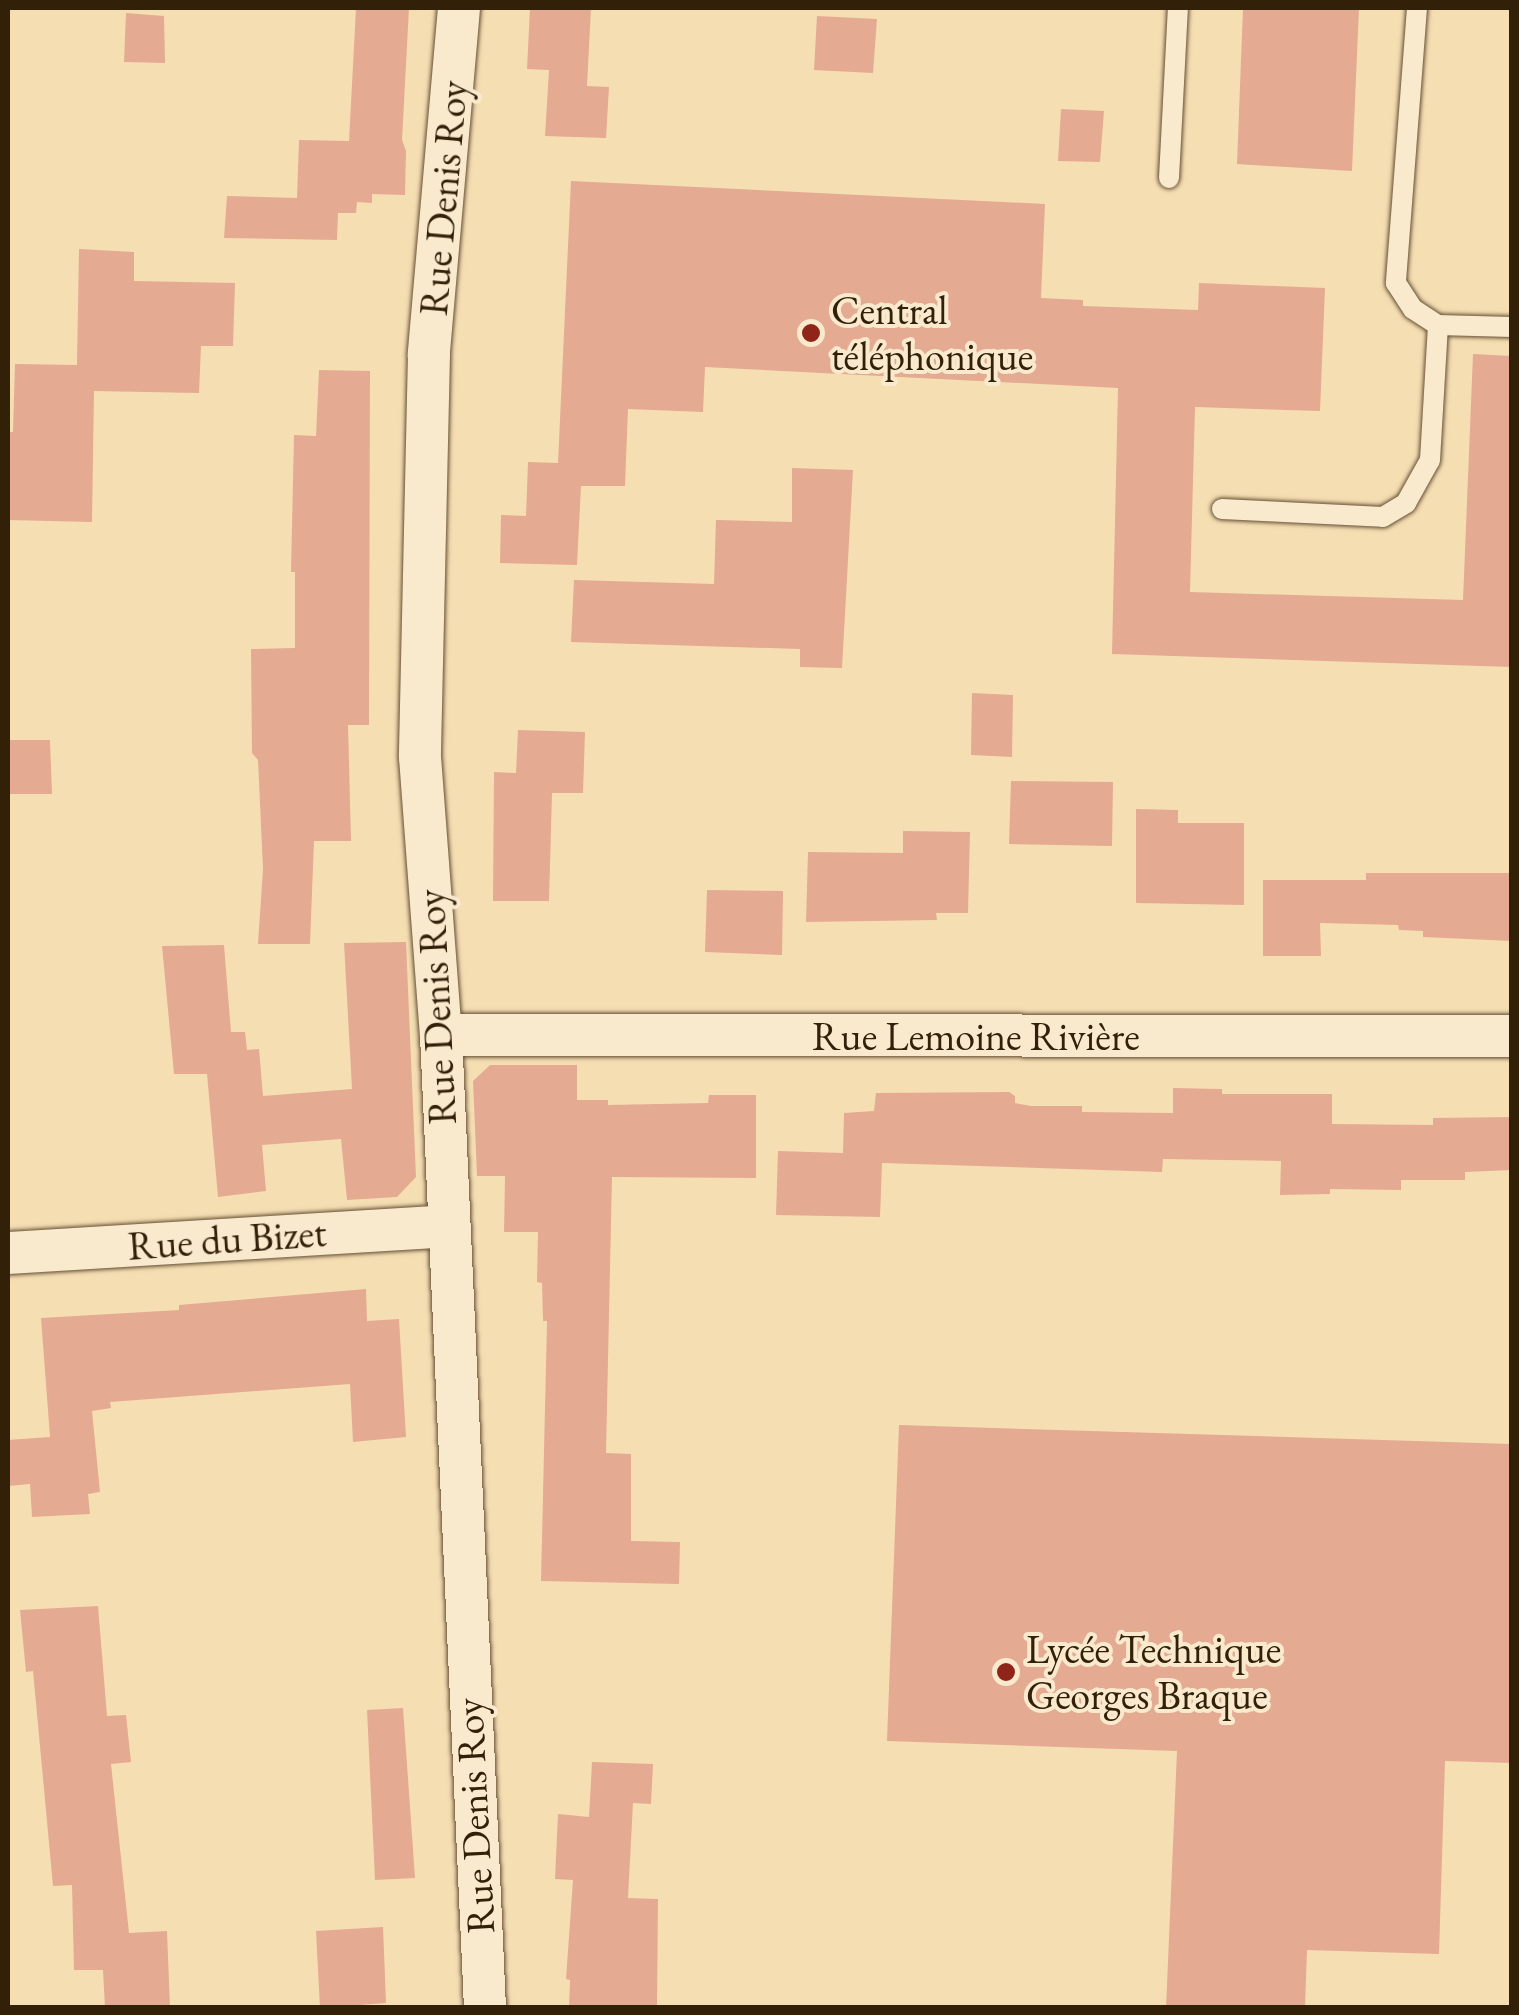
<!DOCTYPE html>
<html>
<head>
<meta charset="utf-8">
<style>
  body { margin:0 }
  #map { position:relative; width:1519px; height:2015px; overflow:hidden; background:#f6deb3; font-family:"EB Garamond",serif }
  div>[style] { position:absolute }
  .building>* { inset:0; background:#e5aa92 }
  .roads { filter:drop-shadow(0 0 2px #645034) drop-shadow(0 0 2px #645034) }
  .lane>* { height:20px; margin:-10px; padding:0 10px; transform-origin:10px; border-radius:10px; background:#f9eace }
  .street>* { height:42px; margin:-21px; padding:0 21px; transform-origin:21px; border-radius:21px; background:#f9eace }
  .dots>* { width:28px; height:28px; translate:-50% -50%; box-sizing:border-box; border:5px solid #f9eace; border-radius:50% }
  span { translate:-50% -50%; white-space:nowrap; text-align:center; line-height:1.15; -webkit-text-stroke:8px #f9eace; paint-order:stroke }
  .street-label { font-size:40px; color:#332009 }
  .poi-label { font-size:40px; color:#332009 }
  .left { translate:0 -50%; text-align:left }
  .frame { position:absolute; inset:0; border:10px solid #332009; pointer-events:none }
</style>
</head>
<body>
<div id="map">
  <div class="building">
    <div style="clip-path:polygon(356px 8px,409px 8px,402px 140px,406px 151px,405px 195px,372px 194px,372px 203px,357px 202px,356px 213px,338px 213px,337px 240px,224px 238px,227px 196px,297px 198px,299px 140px,349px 141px)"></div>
    <div style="clip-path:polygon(530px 8px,591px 8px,587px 86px,609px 87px,606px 138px,545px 136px,549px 70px,527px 69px)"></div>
    <div style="clip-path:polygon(1243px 8px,1359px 8px,1352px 171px,1237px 164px)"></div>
    <div style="clip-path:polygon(126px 13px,164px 16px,165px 63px,124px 62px)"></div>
    <div style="clip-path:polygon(817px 16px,877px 19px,873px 73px,814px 70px)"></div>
    <div style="clip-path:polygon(1061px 109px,1104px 111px,1100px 162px,1058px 161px)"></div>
    <div style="clip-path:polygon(571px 181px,1045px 204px,1041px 298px,1083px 300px,1083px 306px,1198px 310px,1199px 283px,1325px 288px,1320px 411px,1195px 407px,1190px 592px,1463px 600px,1473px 354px,1512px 356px,1512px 667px,1112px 654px,1118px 388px,705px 367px,703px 412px,628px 409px,625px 486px,581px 486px,577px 565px,500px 563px,501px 515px,526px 516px,528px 462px,558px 463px)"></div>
    <div style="clip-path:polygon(79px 249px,134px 252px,134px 281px,235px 283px,233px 346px,201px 346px,199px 393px,94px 391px,92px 522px,8px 520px,8px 432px,13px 432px,15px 364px,77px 365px)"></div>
    <div style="clip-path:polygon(319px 370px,370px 371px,369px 725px,348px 725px,351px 841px,314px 841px,310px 944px,258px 944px,263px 869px,258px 760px,252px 753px,251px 649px,295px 648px,295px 572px,291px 572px,294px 435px,316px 436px)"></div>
    <div style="clip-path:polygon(792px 468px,853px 470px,842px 668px,800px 667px,800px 649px,571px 642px,574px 580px,714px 584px,716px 520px,792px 522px)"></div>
    <div style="clip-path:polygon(972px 693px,1013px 695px,1012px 757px,971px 755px)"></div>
    <div style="clip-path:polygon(518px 730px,585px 732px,583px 793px,552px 793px,549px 901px,493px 901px,494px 772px,516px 773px)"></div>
    <div style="clip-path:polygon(8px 740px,50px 740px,52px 794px,8px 794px)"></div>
    <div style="clip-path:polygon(1011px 781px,1113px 782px,1112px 846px,1009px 844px)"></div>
    <div style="clip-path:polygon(1136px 809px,1178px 810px,1178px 823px,1244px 823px,1244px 905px,1136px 903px)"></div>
    <div style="clip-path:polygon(903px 831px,970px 832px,968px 913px,936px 913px,937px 920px,806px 922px,808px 852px,903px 853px)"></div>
    <div style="clip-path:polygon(1366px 873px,1512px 873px,1512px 941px,1423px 937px,1423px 931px,1399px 930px,1398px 925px,1320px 923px,1321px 956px,1263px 956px,1263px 880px,1366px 880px)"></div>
    <div style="clip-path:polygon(707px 890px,783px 891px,782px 955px,705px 952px)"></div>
    <div style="clip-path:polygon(406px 942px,416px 1177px,397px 1197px,347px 1200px,341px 1139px,262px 1145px,266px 1191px,218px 1197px,207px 1074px,174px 1074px,162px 946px,224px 945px,231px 1032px,245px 1032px,247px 1050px,259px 1049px,263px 1096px,352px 1089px,344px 943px)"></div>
    <div style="clip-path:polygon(490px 1065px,577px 1065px,577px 1100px,608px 1100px,608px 1105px,708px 1103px,709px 1095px,756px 1095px,756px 1178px,612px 1177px,606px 1453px,631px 1454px,631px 1541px,680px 1542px,679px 1584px,541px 1581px,547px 1321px,543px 1321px,542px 1283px,537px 1282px,538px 1232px,504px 1232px,505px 1176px,477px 1176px,473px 1081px)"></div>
    <div style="clip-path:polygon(1173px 1088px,1222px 1089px,1222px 1094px,1332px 1094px,1332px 1124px,1433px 1125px,1433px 1118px,1512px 1117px,1512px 1170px,1465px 1172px,1465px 1180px,1401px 1180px,1401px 1190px,1330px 1189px,1330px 1194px,1280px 1195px,1281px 1161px,1163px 1159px,1162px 1172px,882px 1163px,880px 1217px,776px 1215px,778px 1151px,843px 1153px,844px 1113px,874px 1111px,876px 1093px,1009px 1092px,1015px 1096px,1015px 1103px,1031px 1106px,1082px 1106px,1082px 1112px,1173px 1113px)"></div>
    <div style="clip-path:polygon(366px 1289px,367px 1321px,399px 1319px,406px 1437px,353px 1442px,350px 1384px,110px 1402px,111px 1408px,92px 1411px,100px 1492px,88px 1494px,90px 1514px,32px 1517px,30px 1484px,8px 1486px,8px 1440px,50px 1437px,41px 1318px,179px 1310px,179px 1305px)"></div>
    <div style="clip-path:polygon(899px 1425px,1512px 1444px,1512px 1763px,1445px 1761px,1439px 1954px,1307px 1950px,1305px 2008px,1166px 2008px,1177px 1751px,887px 1741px)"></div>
    <div style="clip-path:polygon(98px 1606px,107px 1716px,126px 1715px,131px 1762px,111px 1764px,129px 1933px,167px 1931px,170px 2008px,105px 2008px,103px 1970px,74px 1970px,72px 1885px,53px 1886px,33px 1671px,26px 1672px,20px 1610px)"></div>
    <div style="clip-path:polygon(403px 1708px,415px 1878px,375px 1880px,367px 1710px)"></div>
    <div style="clip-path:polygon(592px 1762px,653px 1764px,651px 1804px,633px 1803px,628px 1898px,658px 1899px,657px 2008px,569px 2008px,570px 1980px,566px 1979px,573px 1880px,555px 1879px,558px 1814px,589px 1817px)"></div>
    <div style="clip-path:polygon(383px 1927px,386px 2003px,320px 2008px,316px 1931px)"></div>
  </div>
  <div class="roads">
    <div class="lane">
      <div style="left:1417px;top:8px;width:276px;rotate:94.4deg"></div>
      <div style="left:1396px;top:283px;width:31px;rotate:57deg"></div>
      <div style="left:1413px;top:309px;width:30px;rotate:33deg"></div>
      <div style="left:1438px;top:325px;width:74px;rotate:1.5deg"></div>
      <div style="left:1169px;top:178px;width:170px;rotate:-87deg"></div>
      <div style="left:1222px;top:509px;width:161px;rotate:2.8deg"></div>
      <div style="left:1383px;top:517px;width:27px;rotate:-31deg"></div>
      <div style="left:1406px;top:503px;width:49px;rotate:-60.8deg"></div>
      <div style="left:1430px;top:460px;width:135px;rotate:-86.6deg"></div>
    </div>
    <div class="street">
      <div style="left:459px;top:8px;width:347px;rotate:95deg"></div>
      <div style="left:429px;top:354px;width:403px;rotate:91.3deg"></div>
      <div style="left:420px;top:757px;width:279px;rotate:85.7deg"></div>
      <div style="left:441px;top:1035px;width:974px;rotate:87.41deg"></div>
      <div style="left:441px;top:1035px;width:1071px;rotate:0.05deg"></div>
      <div style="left:8px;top:1253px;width:439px;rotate:-3.5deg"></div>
    </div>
  </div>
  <div class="dots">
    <div style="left:811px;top:333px;background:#8f2418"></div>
    <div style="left:1006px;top:1672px;background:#8f2418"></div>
  </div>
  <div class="street-label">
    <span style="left:443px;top:198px;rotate:-85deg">Rue Denis Roy</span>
    <span style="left:436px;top:1007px;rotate:-93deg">Rue Denis Roy</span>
    <span style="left:976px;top:1036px">Rue Lemoine Rivière</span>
    <span style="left:227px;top:1239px;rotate:-4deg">Rue du Bizet</span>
    <span style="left:474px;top:1816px;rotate:-93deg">Rue Denis Roy</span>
  </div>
  <div class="poi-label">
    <span class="left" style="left:831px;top:333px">Central<br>téléphonique</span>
    <span class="left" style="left:1026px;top:1672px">Lycée Technique<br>Georges Braque</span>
  </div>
  <div class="frame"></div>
</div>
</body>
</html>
